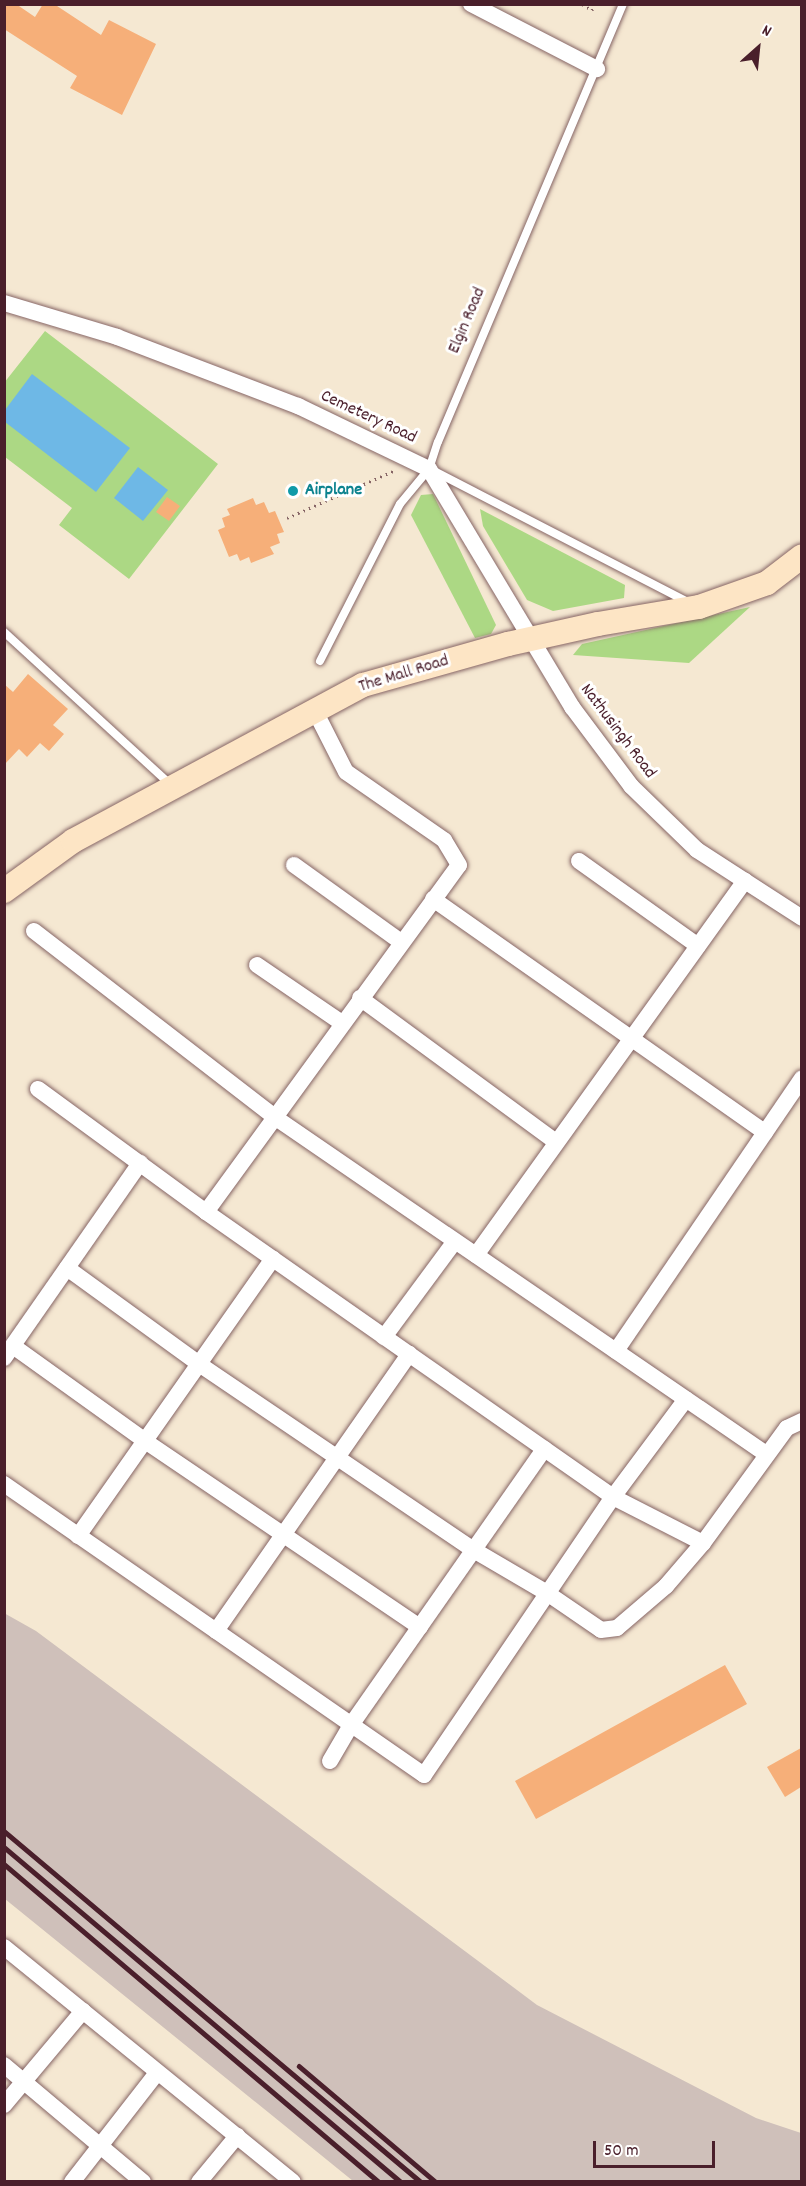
<!DOCTYPE html>
<html>
<head>
<meta charset="utf-8">
<style>
  body { margin:0 }
  #map { position:relative; width:806px; height:2186px; overflow:hidden; background:#f5e8d2; font-family:Dekko,sans-serif }
  div>[style] { position:absolute }
  .industrial>* { inset:0; background:#cfc0ba }
  .green>* { inset:0; background:#acd884 }
  .water>* { inset:0; background:#6eb8e6 }
  .building>* { inset:0; background:#f6af79 }
  .path>* { height:3px; margin-top:-1.5px; transform-origin:0; background:repeating-linear-gradient(90deg,#866565 0 1.5px,transparent 0 6px) }
  .roads { filter:drop-shadow(0 0 2px #866565) drop-shadow(0 0 2px #866565) }
  .lane>* { height:8px; margin:-4px; padding:0 4px; transform-origin:4px; border-radius:4px; background:#fff }
  .street>* { height:16px; margin:-8px; padding:0 8px; transform-origin:8px; border-radius:8px; background:#fff }
  .secondary>* { height:24px; margin:-12px; padding:0 12px; transform-origin:12px; border-radius:12px; background:#fde5c5 }
  .rail>* { height:4.5px; margin:-2.25px; padding:0 2.25px; transform-origin:2.25px; border-radius:2.25px; background:#4a1f2b }
  .dots>* { width:16px; height:16px; translate:-50% -50%; box-sizing:border-box; border:3px solid #fff; border-radius:50% }
  span { translate:-50% -50%; white-space:nowrap; text-align:center; line-height:1.15; -webkit-text-stroke:6px #fff; paint-order:stroke }
  .street-label { font-size:18px; color:#4a1f2b }
  .culture-label { font-size:18px; color:#0d838f; font-weight:700 }
  .left { translate:0 -50%; text-align:left }
  .frame { position:absolute; inset:0; border:6px solid #4a1f2b; pointer-events:none }
  .north { position:absolute; left:728px; top:18px; width:60px; height:60px; -webkit-text-stroke:4px #fff; paint-order:stroke; rotate:27deg; font-size:16px; font-weight:700; line-height:24px; text-align:center; color:#4a1f2b }
  .north::after { content:''; display:block; margin:auto; width:21px; height:27px; background:#4a1f2b; clip-path:polygon(50% 0,100% 100%,50% 72%,0 100%) }
  .scale { position:absolute; left:593px; top:2141px; width:122px; height:27px; box-sizing:border-box; border:3px solid #4a1f2b; border-top:0; padding-left:8px; font-size:18px; line-height:21px; white-space:nowrap; color:#4a1f2b; -webkit-text-stroke:4px #fff; paint-order:stroke }
</style>
</head>
<body>
<div id="map">
  <div class="industrial">
    <div style="clip-path:polygon(4px 1613px,36px 1631px,537px 2005px,756px 2118px,801px 2133px,801px 2181px,353px 2181px,5px 1899px)"></div>
  </div>
  <div class="green">
    <div style="clip-path:polygon(45px 331px,218px 464px,129px 579px,59px 525px,72px 508px,5px 457px,4px 383px)"></div>
    <div style="clip-path:polygon(433px 494px,496px 625px,491px 634px,475px 638px,411px 515px,421px 495px)"></div>
    <div style="clip-path:polygon(480px 509px,625px 585px,624px 598px,553px 611px,527px 600px,483px 526px)"></div>
    <div style="clip-path:polygon(750px 607px,689px 663px,573px 655px,582px 644px)"></div>
  </div>
  <div class="water">
    <div style="clip-path:polygon(32px 374px,130px 448px,96px 492px,5px 422px,5px 410px)"></div>
    <div style="clip-path:polygon(138px 467px,168px 490px,143px 521px,114px 498px)"></div>
  </div>
  <div class="building">
    <div style="clip-path:polygon(4px 4px,16px 4px,35px 17px,43px 4px,54px 4px,101px 35px,109px 20px,156px 44px,122px 115px,70px 88px,77px 76px,4px 29px)"></div>
    <div style="clip-path:polygon(167px 497px,180px 506px,169px 521px,156px 512px)"></div>
    <div style="clip-path:polygon(253px 498px,256px 505px,264px 502px,269px 513px,275px 511px,284px 532px,277px 534px,280px 543px,270px 547px,274px 554px,251px 563px,249px 557px,240px 561px,237px 554px,229px 557px,218px 530px,225px 527px,222px 518px,230px 515px,227px 509px)"></div>
    <div style="clip-path:polygon(28px 674px,68px 709px,53px 725px,64px 734px,49px 751px,40px 743px,27px 757px,19px 749px,4px 765px,4px 684px,13px 692px)"></div>
    <div style="clip-path:polygon(725px 1665px,747px 1704px,536px 1819px,515px 1781px)"></div>
    <div style="clip-path:polygon(801px 1748px,801px 1787px,785px 1797px,767px 1767px)"></div>
  </div>
  <div class="path">
    <div style="left:582px;top:4px;width:12px;rotate:31deg"></div>
    <div style="left:592px;top:10px;width:7px;rotate:-63deg"></div>
    <div style="left:287px;top:518px;width:119px;rotate:-23.8deg"></div>
  </div>
  <div class="roads">
    <div class="lane">
      <div style="left:432px;top:470px;width:290px;rotate:27.3deg"></div>
      <div style="left:4px;top:632px;width:228px;rotate:42.5deg"></div>
      <div style="left:320px;top:661px;width:176px;rotate:-63deg"></div>
      <div style="left:400px;top:504px;width:45px;rotate:-50.4deg"></div>
      <div style="left:429px;top:469px;width:28px;rotate:-72deg"></div>
      <div style="left:438px;top:442px;width:475px;rotate:-67.1deg"></div>
    </div>
    <div class="street">
      <div style="left:471px;top:4px;width:142px;rotate:27.3deg"></div>
      <div style="left:4px;top:303px;width:118px;rotate:16.7deg"></div>
      <div style="left:117px;top:337px;width:194px;rotate:20.9deg"></div>
      <div style="left:298px;top:406px;width:145px;rotate:25.7deg"></div>
      <div style="left:429px;top:469px;width:278px;rotate:59deg"></div>
      <div style="left:572px;top:707px;width:99px;rotate:53.2deg"></div>
      <div style="left:631px;top:786px;width:92px;rotate:44.1deg"></div>
      <div style="left:697px;top:850px;width:125px;rotate:32.9deg"></div>
      <div style="left:579px;top:861px;width:146px;rotate:35.5deg"></div>
      <div style="left:294px;top:865px;width:132px;rotate:35.7deg"></div>
      <div style="left:433px;top:899px;width:406px;rotate:35.1deg"></div>
      <div style="left:34px;top:931px;width:302px;rotate:37.7deg"></div>
      <div style="left:273px;top:1116px;width:598px;rotate:34.43deg"></div>
      <div style="left:257px;top:965px;width:103px;rotate:34.3deg"></div>
      <div style="left:360px;top:998px;width:243px;rotate:36.3deg"></div>
      <div style="left:38px;top:1089px;width:208px;rotate:36.2deg"></div>
      <div style="left:206px;top:1212px;width:497px;rotate:35deg"></div>
      <div style="left:613px;top:1497px;width:101px;rotate:27.1deg"></div>
      <div style="left:206px;top:1212px;width:429px;rotate:-53.9deg"></div>
      <div style="left:459px;top:865px;width:29px;rotate:-121deg"></div>
      <div style="left:444px;top:840px;width:119px;rotate:-145.2deg"></div>
      <div style="left:346px;top:772px;width:68px;rotate:-116.9deg"></div>
      <div style="left:476px;top:1255px;width:461px;rotate:-54.3deg"></div>
      <div style="left:67px;top:1268px;width:163px;rotate:36deg"></div>
      <div style="left:199px;top:1364px;width:330px;rotate:34.1deg"></div>
      <div style="left:472px;top:1549px;width:87px;rotate:30.4deg"></div>
      <div style="left:547px;top:1593px;width:65px;rotate:34.4deg"></div>
      <div style="left:601px;top:1630px;width:16px;rotate:-7deg"></div>
      <div style="left:617px;top:1628px;width:65px;rotate:-40.6deg"></div>
      <div style="left:666px;top:1586px;width:57px;rotate:-49.3deg"></div>
      <div style="left:703px;top:1543px;width:142px;rotate:-53.9deg"></div>
      <div style="left:787px;top:1428px;width:17px;rotate:-25deg"></div>
      <div style="left:384px;top:1337px;width:119px;rotate:-53.5deg"></div>
      <div style="left:13px;top:1346px;width:163px;rotate:35.7deg"></div>
      <div style="left:145px;top:1441px;width:332px;rotate:34.1deg"></div>
      <div style="left:616px;top:1351px;width:330px;rotate:-55.7deg"></div>
      <div style="left:4px;top:1358px;width:238px;rotate:-55.1deg"></div>
      <div style="left:4px;top:1484px;width:511px;rotate:34.72deg"></div>
      <div style="left:424px;top:1775px;width:336px;rotate:-55.8deg"></div>
      <div style="left:613px;top:1497px;width:122px;rotate:-53.3deg"></div>
      <div style="left:78px;top:1536px;width:339px;rotate:-54.9deg"></div>
      <div style="left:216px;top:1631px;width:338px;rotate:-55.1deg"></div>
      <div style="left:330px;top:1761px;width:42px;rotate:-59.7deg"></div>
      <div style="left:351px;top:1725px;width:337px;rotate:-55deg"></div>
      <div style="left:4px;top:1947px;width:372px;rotate:39.1deg"></div>
      <div style="left:4px;top:2065px;width:182px;rotate:40.1deg"></div>
      <div style="left:4px;top:2105px;width:123px;rotate:-50deg"></div>
      <div style="left:72px;top:2182px;width:138px;rotate:-52.1deg"></div>
      <div style="left:199px;top:2182px;width:60px;rotate:-50.4deg"></div>
    </div>
    <div class="secondary">
      <div style="left:4px;top:891px;width:85px;rotate:-35.9deg"></div>
      <div style="left:73px;top:841px;width:329px;rotate:-28.3deg"></div>
      <div style="left:363px;top:685px;width:151px;rotate:-15.8deg"></div>
      <div style="left:508px;top:644px;width:92px;rotate:-12.5deg"></div>
      <div style="left:598px;top:624px;width:102px;rotate:-9.6deg"></div>
      <div style="left:699px;top:607px;width:72px;rotate:-19.4deg"></div>
      <div style="left:767px;top:583px;width:44px;rotate:-37.6deg"></div>
    </div>
  </div>
  <div class="rail">
    <div style="left:4px;top:1831px;width:545px;rotate:40.09deg"></div>
    <div style="left:4px;top:1847px;width:519px;rotate:40.16deg"></div>
    <div style="left:4px;top:1864px;width:492px;rotate:40.3deg"></div>
    <div style="left:299px;top:2066px;width:180px;rotate:40.3deg"></div>
  </div>
  <div class="dots">
    <div style="left:293px;top:491px;background:#0f9aa8"></div>
  </div>
  <div class="street-label">
    <span style="left:468px;top:321px;rotate:-67deg">Elgin Road</span>
    <span style="left:368px;top:418px;rotate:25deg">Cemetery Road</span>
    <span style="left:404px;top:675px;rotate:-17deg">The Mall Road</span>
    <span style="left:617px;top:732px;rotate:53deg">Nathusingh Road</span>
  </div>
  <div class="culture-label">
    <span class="left" style="left:305px;top:491px">Airplane</span>
  </div>
  <div class="frame"></div>
  <div class="north">N</div>
  <div class="scale">50 m</div>
</div>
</body>
</html>
